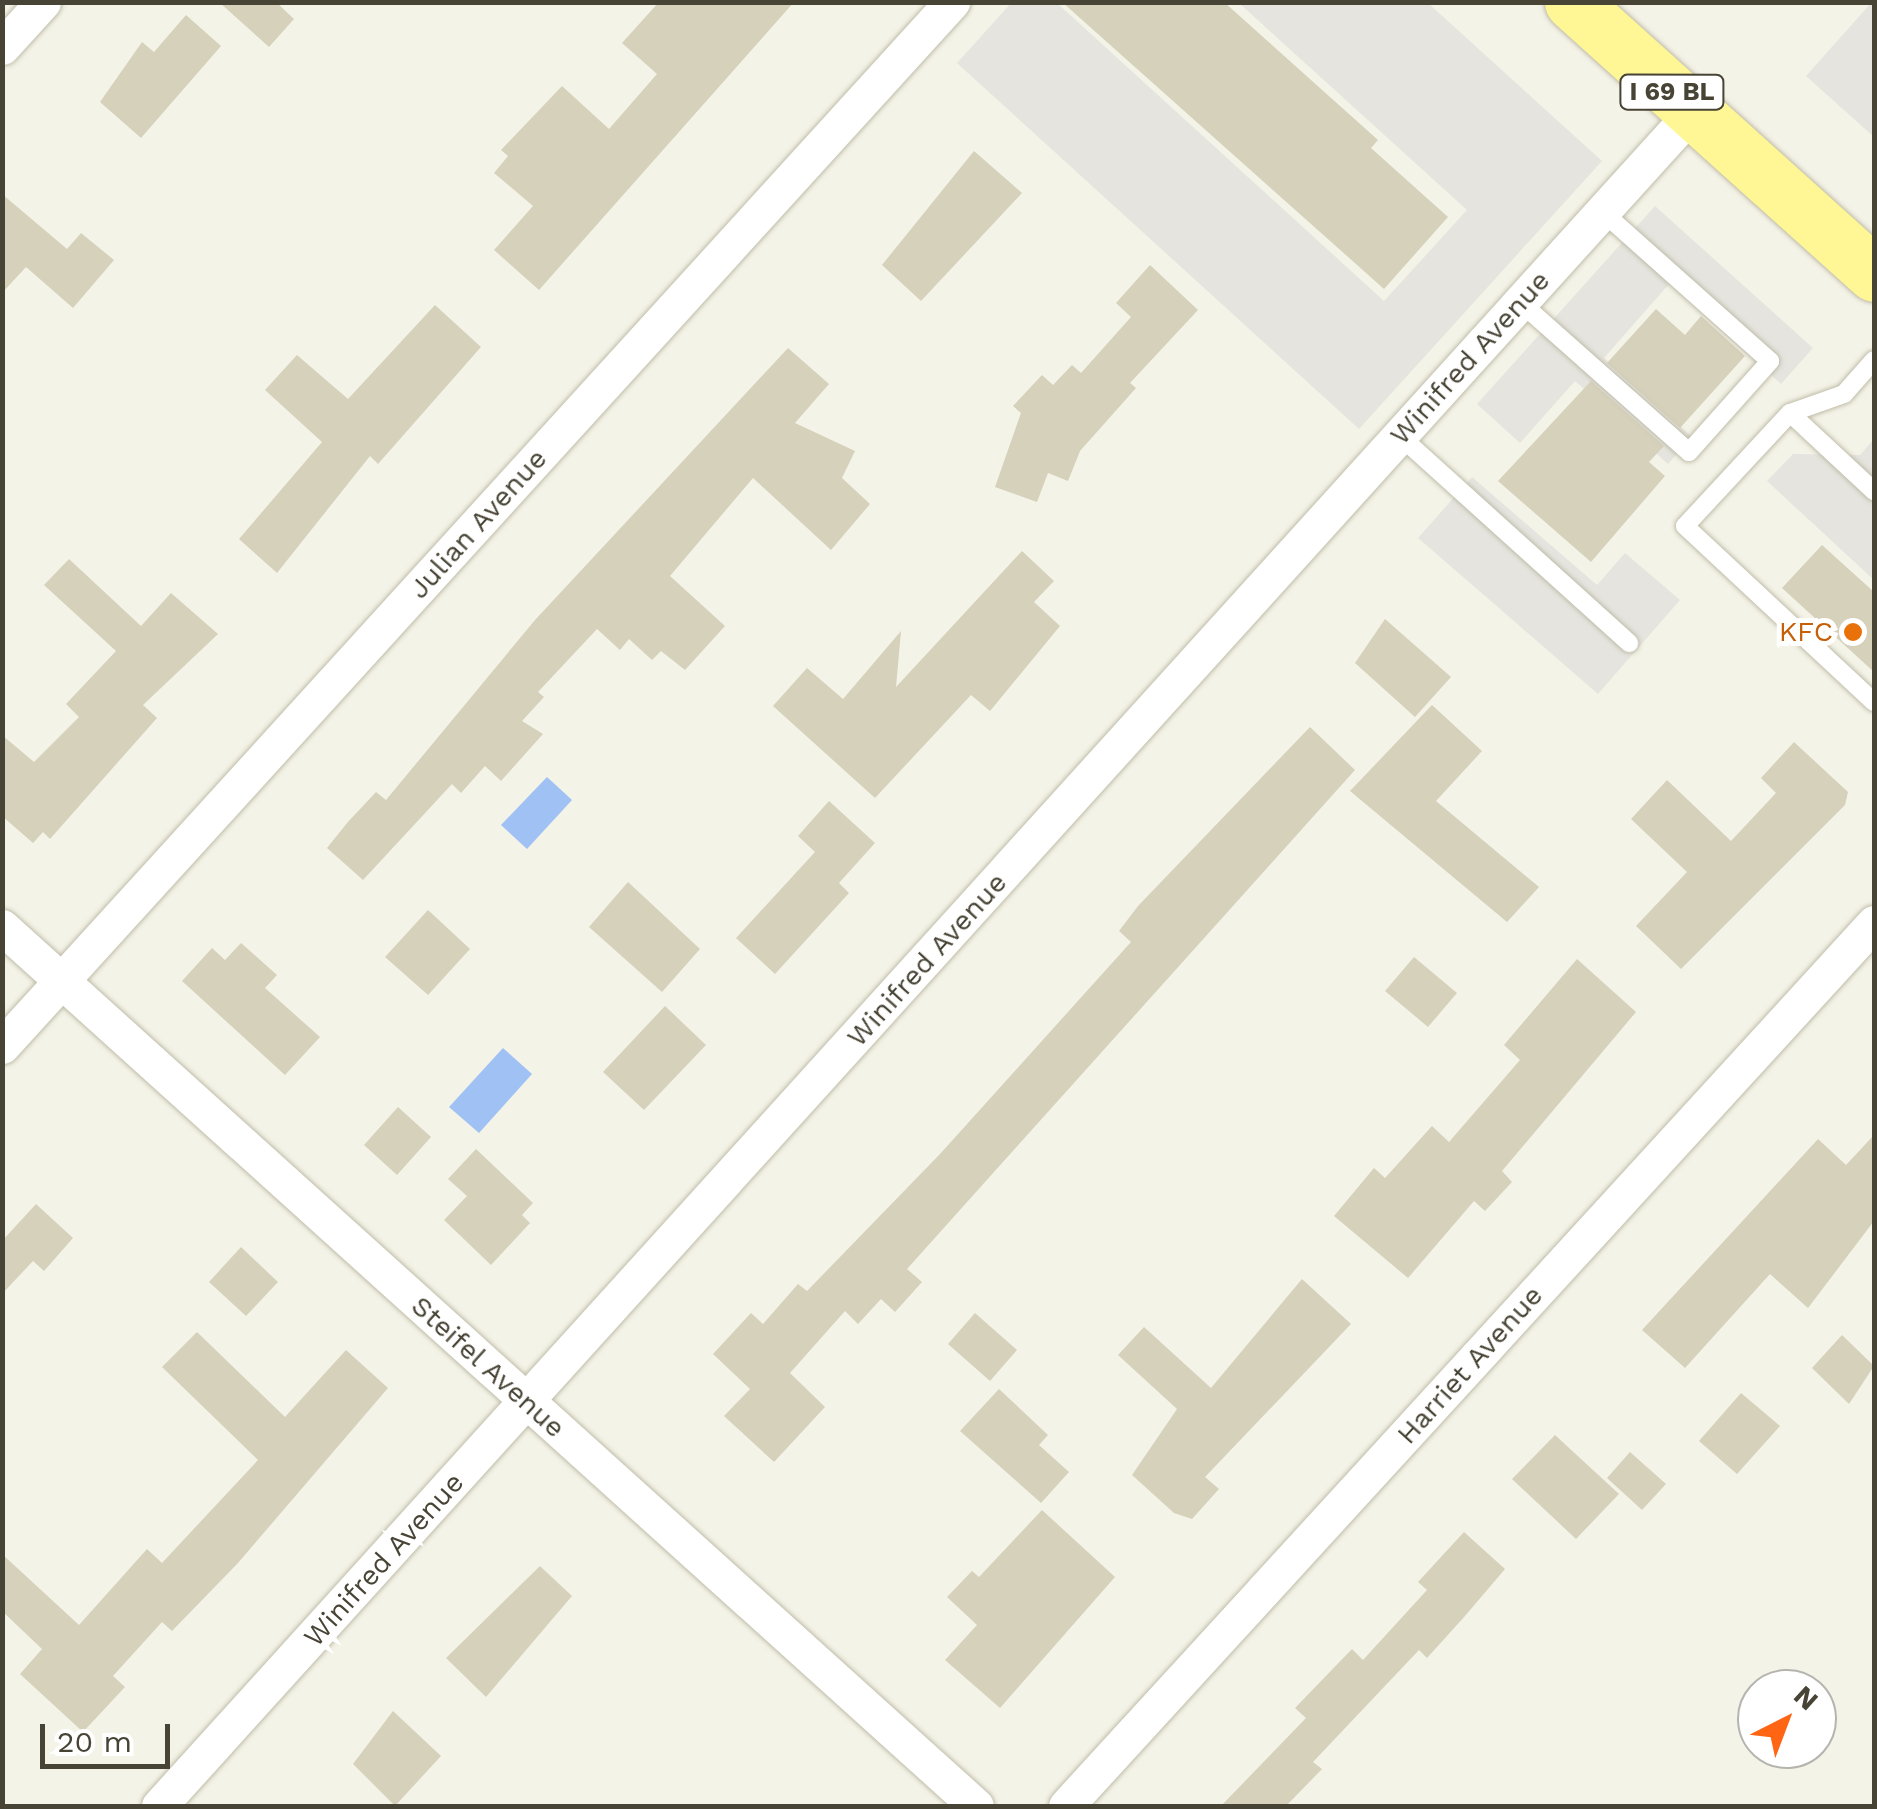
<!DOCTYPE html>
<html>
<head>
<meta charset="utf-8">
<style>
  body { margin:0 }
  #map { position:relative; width:1877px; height:1809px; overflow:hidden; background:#f4f3e7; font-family:"Work Sans",sans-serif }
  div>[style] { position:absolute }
  .parking>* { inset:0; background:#e5e4df }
  .water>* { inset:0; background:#a0c1f4 }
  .building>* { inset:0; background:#d6d1bb }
  .roads { filter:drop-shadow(0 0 2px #c0bda9) drop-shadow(0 0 2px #c0bda9) }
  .lane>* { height:18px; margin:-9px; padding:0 9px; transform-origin:9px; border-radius:9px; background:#fff }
  .street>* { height:35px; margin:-17.5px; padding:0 17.5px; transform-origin:17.5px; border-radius:17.5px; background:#fff }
  .primary>* { height:55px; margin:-27.5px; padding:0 27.5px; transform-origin:27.5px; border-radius:27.5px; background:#fff695 }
  .dots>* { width:28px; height:28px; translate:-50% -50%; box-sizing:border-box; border:5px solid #fff; border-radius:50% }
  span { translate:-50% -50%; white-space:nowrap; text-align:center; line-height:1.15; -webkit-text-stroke:10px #fff; paint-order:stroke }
  .shield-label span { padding:2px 8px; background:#fff; border:2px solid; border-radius:8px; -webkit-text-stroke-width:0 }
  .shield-label { font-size:25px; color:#484435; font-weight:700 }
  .street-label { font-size:28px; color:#484435 }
  .food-label { font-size:28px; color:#c56008 }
  .right { translate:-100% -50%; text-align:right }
  .frame { position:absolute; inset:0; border:5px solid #484435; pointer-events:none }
  .north { position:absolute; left:1737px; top:1669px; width:100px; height:100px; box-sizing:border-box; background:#fff; border:2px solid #b6b4ae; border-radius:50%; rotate:42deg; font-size:28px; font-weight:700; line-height:40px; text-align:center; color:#484435 }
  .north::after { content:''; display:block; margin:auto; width:35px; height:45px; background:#ff6513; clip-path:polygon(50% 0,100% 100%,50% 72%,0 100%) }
  .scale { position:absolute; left:40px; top:1724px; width:130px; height:45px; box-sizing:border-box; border:5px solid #484435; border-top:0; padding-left:12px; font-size:30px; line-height:35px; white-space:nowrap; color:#484435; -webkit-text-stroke:8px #fff; paint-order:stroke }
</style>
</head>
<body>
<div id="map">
  <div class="parking">
    <div style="clip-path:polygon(1012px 2px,1057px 3px,1384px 301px,1467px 210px,1239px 3px,1428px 3px,1602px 161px,1359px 429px,957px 63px)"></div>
    <div style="clip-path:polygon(1871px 3px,1874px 3px,1874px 137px,1806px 76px)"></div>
    <div style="clip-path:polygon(1655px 206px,1813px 348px,1781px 384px,1669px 284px,1604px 358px,1692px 437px,1668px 464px,1575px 381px,1520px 443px,1477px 404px)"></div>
    <div style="clip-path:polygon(1874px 439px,1874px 580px,1767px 481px,1793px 454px,1860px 455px)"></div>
    <div style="clip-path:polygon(1472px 477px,1597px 585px,1625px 553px,1680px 600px,1598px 694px,1418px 538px)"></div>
  </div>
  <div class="water">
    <div style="clip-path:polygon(547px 777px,572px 800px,527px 849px,501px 825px)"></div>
    <div style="clip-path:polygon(503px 1048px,532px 1074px,479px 1133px,449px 1107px)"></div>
  </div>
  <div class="building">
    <div style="clip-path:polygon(219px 2px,276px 2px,294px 19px,269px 47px)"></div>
    <div style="clip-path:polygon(659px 2px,794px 2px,539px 290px,494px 250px,533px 206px,494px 173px,508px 156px,501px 150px,562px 86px,609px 129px,657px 74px,622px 43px)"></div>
    <div style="clip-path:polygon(1062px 2px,1224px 2px,1378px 140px,1371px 148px,1448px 217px,1384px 289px)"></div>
    <div style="clip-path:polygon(186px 15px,221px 46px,141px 138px,100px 102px,142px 42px,154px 52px)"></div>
    <div style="clip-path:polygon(974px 151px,1022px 193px,921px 301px,882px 265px)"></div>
    <div style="clip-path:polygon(2px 194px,67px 249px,81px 233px,114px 260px,73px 308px,26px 267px,2px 293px)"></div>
    <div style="clip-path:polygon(1150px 265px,1198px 310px,1130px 383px,1136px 388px,1080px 451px,1068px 481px,1048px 473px,1037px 502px,995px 487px,1021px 413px,1013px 406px,1042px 375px,1053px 385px,1072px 365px,1081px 373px,1131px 317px,1116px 303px)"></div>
    <div style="clip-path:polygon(435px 305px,481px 347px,378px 464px,370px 456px,277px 573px,239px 539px,322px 442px,265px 390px,297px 355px,348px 399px)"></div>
    <div style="clip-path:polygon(1656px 309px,1685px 335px,1701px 316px,1745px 356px,1680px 428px,1607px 363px)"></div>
    <div style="clip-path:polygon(788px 348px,829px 384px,795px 423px,855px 451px,842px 478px,870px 504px,831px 550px,753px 478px,670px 576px,725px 626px,685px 670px,661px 651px,652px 660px,629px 639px,620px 650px,597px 629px,538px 692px,544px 697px,522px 721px,543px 734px,501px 781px,485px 766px,461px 793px,452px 784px,363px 880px,327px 848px,347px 823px,376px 792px,386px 800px,535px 620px)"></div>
    <div style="clip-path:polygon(1591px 381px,1664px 446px,1649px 462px,1665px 476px,1591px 562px,1498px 481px)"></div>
    <div style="clip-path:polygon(1822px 545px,1874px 592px,1874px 672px,1782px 588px)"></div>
    <div style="clip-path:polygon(1022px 551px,1054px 581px,1034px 602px,1060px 626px,990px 711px,971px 695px,875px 798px,773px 706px,807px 668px,843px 699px,901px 631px,896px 687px)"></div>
    <div style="clip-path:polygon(69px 559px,141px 626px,171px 593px,218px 634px,143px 705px,157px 718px,50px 839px,43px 832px,33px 843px,2px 816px,2px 735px,34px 762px,79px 717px,66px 704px,116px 651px,44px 585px)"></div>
    <div style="clip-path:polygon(1385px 619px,1451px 677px,1415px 717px,1355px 663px)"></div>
    <div style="clip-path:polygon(1432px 705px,1482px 751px,1436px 801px,1539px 887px,1507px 922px,1350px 791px)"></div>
    <div style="clip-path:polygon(1310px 727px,1355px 770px,907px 1269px,922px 1282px,895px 1312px,881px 1299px,858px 1324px,845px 1311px,790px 1373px,825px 1407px,774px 1462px,724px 1416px,750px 1389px,713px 1354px,751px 1313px,763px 1324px,798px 1284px,807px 1291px,940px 1154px,1131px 942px,1119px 931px,1138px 906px)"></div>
    <div style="clip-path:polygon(1794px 742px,1848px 792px,1845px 805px,1681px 969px,1636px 926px,1687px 872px,1631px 819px,1667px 780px,1731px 841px,1776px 793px,1761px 778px)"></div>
    <div style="clip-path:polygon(829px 801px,875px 843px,839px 883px,849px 893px,775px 974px,736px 938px,815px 852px,798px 836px)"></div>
    <div style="clip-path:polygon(628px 882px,700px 949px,662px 992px,589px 927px)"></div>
    <div style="clip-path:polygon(428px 910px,470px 949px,428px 995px,385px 957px)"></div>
    <div style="clip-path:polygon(241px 943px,277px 975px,265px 988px,320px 1037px,285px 1075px,182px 981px,212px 948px,225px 960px)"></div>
    <div style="clip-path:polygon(1414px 957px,1457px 993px,1428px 1027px,1385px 991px)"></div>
    <div style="clip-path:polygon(1577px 959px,1636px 1012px,1502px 1171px,1512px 1182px,1485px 1211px,1474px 1201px,1408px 1278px,1334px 1216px,1374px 1168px,1385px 1178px,1432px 1126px,1449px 1142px,1520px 1060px,1504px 1045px)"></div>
    <div style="clip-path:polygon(665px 1006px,706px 1045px,644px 1110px,603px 1072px)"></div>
    <div style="clip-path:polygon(398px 1107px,431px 1137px,397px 1175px,364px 1145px)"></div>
    <div style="clip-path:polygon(1874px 1135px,1874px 1221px,1808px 1308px,1770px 1274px,1685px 1368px,1642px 1330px,1818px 1139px,1846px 1165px)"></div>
    <div style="clip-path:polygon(476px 1149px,533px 1203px,522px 1215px,530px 1223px,491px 1265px,444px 1220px,467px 1196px,448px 1179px)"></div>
    <div style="clip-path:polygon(36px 1204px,73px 1238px,44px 1271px,33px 1261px,2px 1294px,2px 1241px)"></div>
    <div style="clip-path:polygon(241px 1247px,278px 1282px,246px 1316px,209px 1282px)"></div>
    <div style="clip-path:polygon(1302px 1279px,1351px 1324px,1205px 1477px,1219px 1489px,1192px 1519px,1174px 1513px,1132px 1475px,1177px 1409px,1118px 1355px,1144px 1327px,1211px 1388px)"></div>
    <div style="clip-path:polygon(975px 1313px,1017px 1350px,990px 1381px,948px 1344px)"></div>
    <div style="clip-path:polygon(197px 1332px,285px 1417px,346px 1350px,388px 1388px,238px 1563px,172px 1631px,162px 1622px,113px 1676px,125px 1687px,83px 1732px,20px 1674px,42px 1649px,2px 1611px,2px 1554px,79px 1625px,147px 1549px,162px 1563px,258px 1460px,162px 1367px)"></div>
    <div style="clip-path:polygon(1842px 1335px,1874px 1366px,1849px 1404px,1812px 1368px)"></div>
    <div style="clip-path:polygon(999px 1389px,1048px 1435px,1039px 1445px,1069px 1472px,1041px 1503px,960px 1431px)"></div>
    <div style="clip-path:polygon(1741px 1393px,1780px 1426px,1737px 1474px,1699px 1441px)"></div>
    <div style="clip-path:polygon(1555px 1435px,1619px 1494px,1576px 1539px,1512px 1479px)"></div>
    <div style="clip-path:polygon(1630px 1452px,1666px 1484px,1642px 1510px,1607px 1478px)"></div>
    <div style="clip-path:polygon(1042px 1510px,1115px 1577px,1000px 1708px,945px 1660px,977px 1625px,947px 1597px,972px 1571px,979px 1577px)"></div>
    <div style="clip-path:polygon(1464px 1532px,1505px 1569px,1465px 1616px,1427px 1658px,1419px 1650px,1313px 1762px,1322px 1769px,1286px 1806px,1221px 1806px,1306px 1718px,1295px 1708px,1352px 1649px,1363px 1660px,1427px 1590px,1418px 1582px)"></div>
    <div style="clip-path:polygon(540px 1566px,572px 1596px,486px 1697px,446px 1658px)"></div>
    <div style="clip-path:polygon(393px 1711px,441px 1756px,395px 1806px,353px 1764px)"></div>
  </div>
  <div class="roads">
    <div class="lane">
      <div style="left:1520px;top:302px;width:226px;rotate:41.6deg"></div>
      <div style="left:1689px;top:452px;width:122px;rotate:-48.3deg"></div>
      <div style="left:1770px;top:361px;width:224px;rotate:-138.3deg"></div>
      <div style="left:1874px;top:360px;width:45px;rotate:131.4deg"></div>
      <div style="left:1844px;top:394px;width:57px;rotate:160.6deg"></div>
      <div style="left:1790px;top:413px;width:115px;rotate:42.9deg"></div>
      <div style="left:1790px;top:413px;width:154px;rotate:132.9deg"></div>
      <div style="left:1685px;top:526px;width:258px;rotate:43deg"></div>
      <div style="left:1400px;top:436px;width:309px;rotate:42.1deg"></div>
    </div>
    <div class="street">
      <div style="left:2px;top:47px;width:61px;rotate:-47.7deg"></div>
      <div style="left:2px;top:927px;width:1312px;rotate:42.07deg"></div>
      <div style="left:2px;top:1046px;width:1412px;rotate:-47.7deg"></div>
      <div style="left:159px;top:1806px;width:2286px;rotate:-47.85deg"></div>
      <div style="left:1066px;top:1806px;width:1197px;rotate:-47.54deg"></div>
    </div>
    <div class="primary">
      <div style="left:1572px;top:2px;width:406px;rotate:42deg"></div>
    </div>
  </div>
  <div class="dots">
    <div style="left:1853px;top:632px;background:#e8710a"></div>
  </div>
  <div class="shield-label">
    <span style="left:1672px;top:92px">I 69 BL</span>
  </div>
  <div class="street-label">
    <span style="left:1470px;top:358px;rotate:-48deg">Winifred Avenue</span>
    <span style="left:478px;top:524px;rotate:-48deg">Julian Avenue</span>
    <span style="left:927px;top:960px;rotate:-48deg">Winifred Avenue</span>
    <span style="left:1470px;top:1365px;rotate:-48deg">Harriet Avenue</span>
    <span style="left:488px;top:1367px;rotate:42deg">Steifel Avenue</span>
    <span style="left:384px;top:1560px;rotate:-48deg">Winifred Avenue</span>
  </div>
  <div class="food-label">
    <span class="right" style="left:1833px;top:632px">KFC</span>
  </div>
  <div class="frame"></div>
  <div class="north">N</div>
  <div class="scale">20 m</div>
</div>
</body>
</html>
